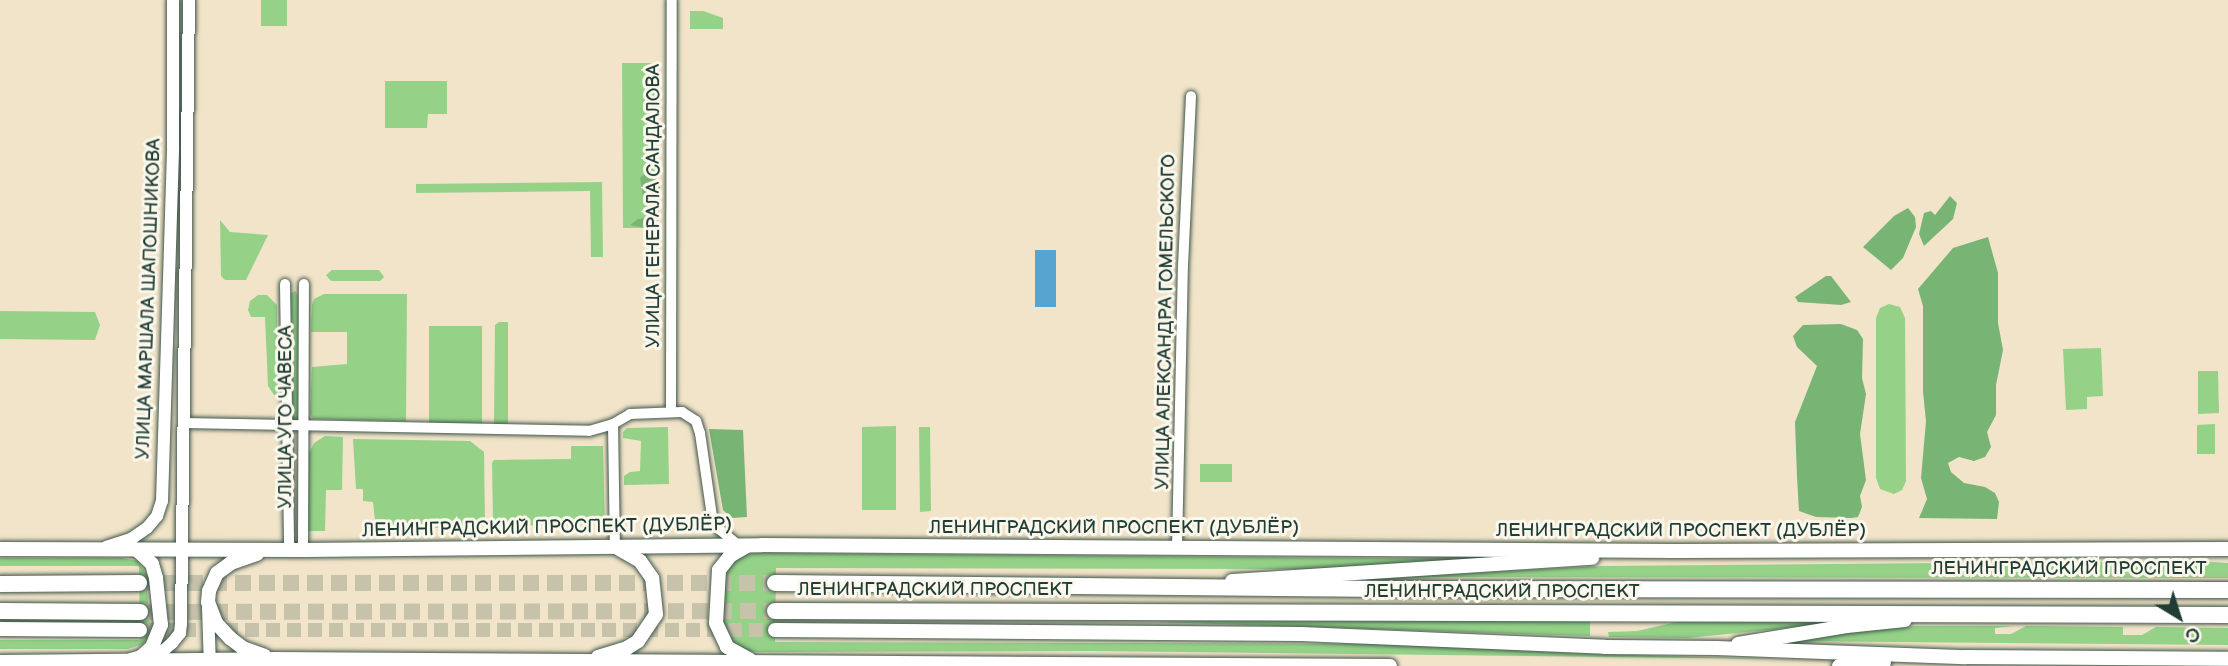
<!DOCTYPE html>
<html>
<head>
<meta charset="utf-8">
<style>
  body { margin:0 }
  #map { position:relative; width:2228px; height:666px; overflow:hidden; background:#f1e4c9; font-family:"Balsamiq Sans",sans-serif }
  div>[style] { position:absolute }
  .green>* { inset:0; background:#95d288 }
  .forest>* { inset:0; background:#78b474 }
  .water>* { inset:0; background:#56a5d0 }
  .secondary-tunnel>* { height:14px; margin-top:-7px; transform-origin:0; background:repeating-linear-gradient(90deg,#c7c3ab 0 14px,transparent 0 21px) }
  .primary-tunnel>* { height:16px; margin-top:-8px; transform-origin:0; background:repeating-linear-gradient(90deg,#c7c3ab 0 16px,transparent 0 24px) }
  .roads { filter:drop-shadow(0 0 2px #3e564a) drop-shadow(0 0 2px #3e564a) }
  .minor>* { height:10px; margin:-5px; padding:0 5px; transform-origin:5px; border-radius:5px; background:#fff }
  .tertiary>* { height:12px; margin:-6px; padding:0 6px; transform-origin:6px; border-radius:6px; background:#fff }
  .secondary>* { height:14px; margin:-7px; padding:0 7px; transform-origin:7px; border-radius:7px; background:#fff }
  .primary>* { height:16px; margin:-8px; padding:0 8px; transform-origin:8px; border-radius:8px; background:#fff }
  span { translate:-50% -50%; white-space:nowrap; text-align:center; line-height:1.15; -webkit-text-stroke:6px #fbf7ec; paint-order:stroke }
  .street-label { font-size:19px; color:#1f3d34 }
  .north { position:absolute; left:2144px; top:582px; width:70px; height:70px; -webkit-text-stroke:5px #fbf7ec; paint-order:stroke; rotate:142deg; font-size:19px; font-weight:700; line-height:28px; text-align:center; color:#1f3d34 }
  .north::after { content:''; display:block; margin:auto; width:24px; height:32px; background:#1f3d34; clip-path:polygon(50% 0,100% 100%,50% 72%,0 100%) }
</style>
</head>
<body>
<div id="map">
  <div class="green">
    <div style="clip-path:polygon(261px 0,287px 0,287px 26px,261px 26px)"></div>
    <div style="clip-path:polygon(690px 11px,703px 11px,723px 18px,723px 29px,690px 29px)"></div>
    <div style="clip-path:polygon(622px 63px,655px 63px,657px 228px,623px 228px)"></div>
    <div style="clip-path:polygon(385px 81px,447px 81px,447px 114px,428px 114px,427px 128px,385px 128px)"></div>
    <div style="clip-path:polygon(602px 182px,603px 257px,591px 257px,590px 191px,416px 193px,416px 184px)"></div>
    <div style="clip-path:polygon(220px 220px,230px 232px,268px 235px,246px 280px,225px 280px,221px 276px)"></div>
    <div style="clip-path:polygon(332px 270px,379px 270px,384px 277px,380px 281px,331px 281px,326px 275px)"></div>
    <div style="clip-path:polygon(295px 291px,298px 295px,298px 423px,292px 423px,290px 294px)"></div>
    <div style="clip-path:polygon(324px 294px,407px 294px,406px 421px,313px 419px,310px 414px,312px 367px,347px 364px,347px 332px,311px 332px,312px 305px,314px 299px)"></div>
    <div style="clip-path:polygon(258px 295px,267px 295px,277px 305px,278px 395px,274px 395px,268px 386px,265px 317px,251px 317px,248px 310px,250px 301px)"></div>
    <div style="clip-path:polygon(1889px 304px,1900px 307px,1905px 318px,1906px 481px,1902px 490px,1894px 494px,1880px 489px,1876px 478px,1876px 318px,1880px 308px)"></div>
    <div style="clip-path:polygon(0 311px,95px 312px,100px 325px,95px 340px,0 339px)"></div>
    <div style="clip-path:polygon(499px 322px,508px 322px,508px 424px,494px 424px,495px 325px)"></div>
    <div style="clip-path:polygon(429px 326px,482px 326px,482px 424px,429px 425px)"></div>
    <div style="clip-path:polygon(2101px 348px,2103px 396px,2087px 397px,2087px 409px,2066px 410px,2063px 349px)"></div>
    <div style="clip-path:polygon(2198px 371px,2218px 371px,2219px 413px,2198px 414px)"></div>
    <div style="clip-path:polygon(2215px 424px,2215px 454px,2197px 454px,2197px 425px)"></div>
    <div style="clip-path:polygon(896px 426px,896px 510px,862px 510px,862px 427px)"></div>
    <div style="clip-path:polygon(668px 427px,669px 484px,624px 485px,624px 476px,630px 472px,640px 471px,641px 441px,623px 438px,623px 432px,627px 428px)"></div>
    <div style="clip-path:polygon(919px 427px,930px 427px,931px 511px,920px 512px)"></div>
    <div style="clip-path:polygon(325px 436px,343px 437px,342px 490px,326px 490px,325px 531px,308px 531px,309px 453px,314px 443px)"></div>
    <div style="clip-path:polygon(353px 439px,470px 441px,484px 452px,485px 521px,480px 527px,376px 529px,373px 502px,363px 501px,363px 489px,356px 489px)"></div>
    <div style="clip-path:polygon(571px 446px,603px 446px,605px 524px,498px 526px,493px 520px,492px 463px,494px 460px,571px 459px)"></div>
    <div style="clip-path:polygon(1200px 464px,1232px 464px,1232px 482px,1200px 482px)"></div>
    <div style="clip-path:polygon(755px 553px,1499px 559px,1317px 569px,776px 568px,775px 642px,1390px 644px,1597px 654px,1778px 659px,1093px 651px,757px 652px,746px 651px,730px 642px,722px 622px,725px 573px,740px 556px)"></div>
    <div style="clip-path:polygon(0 558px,121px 558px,138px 561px,146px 574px,150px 630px,148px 638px,143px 644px,128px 649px,0 649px,0 640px,140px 640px,139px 566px,0 566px)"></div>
    <div style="clip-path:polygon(2197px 561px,2228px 563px,2228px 578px,1392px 577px,1602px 566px)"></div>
    <div style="clip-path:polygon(1303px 619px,1590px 620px,1590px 636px,1155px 622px)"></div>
    <div style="clip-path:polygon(1826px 620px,1826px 624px,1687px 638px,1609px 637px,1608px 632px,1637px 631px,1681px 621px)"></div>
    <div style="clip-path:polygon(1916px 626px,2013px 626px,1995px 628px,1995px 634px,2011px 634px,2026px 626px,2123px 627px,2123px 635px,2142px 635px,2156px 627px,2228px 628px,2228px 645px,1783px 641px,1857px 630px)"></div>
  </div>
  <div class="forest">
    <div style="clip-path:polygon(643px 175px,653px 175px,660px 185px,658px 220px,651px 229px,630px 225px,638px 219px,652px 217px,653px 205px,643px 197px,640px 178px)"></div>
    <div style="clip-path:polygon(1950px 196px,1957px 203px,1953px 219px,1924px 246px,1919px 234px,1924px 213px,1931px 211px,1935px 215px)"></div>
    <div style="clip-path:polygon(1908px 208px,1915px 217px,1916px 227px,1903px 258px,1891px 270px,1863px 247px,1894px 216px)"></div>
    <div style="clip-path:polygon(1988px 237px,1998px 273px,1998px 323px,2003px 350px,1996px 385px,1996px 415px,1987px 432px,1991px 447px,1985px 457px,1974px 461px,1959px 457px,1948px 463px,1951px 472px,1964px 483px,1985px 487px,1995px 493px,1999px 502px,1997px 519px,1919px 518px,1927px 499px,1921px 478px,1926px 421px,1923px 392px,1923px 306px,1918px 289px,1953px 248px)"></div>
    <div style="clip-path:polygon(1826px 276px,1831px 276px,1851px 302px,1841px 305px,1798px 302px,1795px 297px)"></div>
    <div style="clip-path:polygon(1841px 324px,1857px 330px,1863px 339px,1862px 378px,1866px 394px,1860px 434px,1866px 480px,1860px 496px,1862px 507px,1858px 517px,1851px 518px,1816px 517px,1799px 511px,1797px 477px,1795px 422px,1817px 366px,1797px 347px,1793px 336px,1803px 325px)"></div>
    <div style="clip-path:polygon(709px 429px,743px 430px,747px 517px,731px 518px,723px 510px)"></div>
  </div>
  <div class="water">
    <div style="clip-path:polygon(1035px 250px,1056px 250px,1056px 307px,1035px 307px)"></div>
  </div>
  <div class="secondary-tunnel">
    <div style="left:140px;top:630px;width:635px"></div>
  </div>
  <div class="primary-tunnel">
    <div style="left:139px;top:583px;width:636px"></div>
    <div style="left:140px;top:612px;width:635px;rotate:-0.09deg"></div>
  </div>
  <div class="roads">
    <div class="minor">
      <div style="left:285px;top:284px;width:266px;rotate:89.1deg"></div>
      <div style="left:671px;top:412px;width:412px;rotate:-89.9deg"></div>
      <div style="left:185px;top:423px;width:404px;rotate:1.1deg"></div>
      <div style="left:589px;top:431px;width:25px;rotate:-16deg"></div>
      <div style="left:613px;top:424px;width:20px;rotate:-30deg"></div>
      <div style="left:630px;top:414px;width:52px;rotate:-2.2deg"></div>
      <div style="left:682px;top:412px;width:17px;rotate:33deg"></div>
      <div style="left:696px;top:421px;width:13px;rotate:72deg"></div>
      <div style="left:700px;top:433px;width:84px;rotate:81.8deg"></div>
      <div style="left:712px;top:516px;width:15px;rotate:62deg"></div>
      <div style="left:719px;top:529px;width:25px;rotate:40deg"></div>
      <div style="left:613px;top:424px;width:123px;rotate:89.1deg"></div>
      <div style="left:1177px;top:548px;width:282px;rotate:-88.8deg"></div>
      <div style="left:1183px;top:266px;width:170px;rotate:-87.3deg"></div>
      <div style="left:303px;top:550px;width:266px;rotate:-89.8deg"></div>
    </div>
    <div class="tertiary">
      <div style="left:106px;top:547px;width:26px;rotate:-18deg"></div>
      <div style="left:131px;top:539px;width:19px;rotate:-35deg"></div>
      <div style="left:147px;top:528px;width:16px;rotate:-50deg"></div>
      <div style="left:157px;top:516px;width:16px;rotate:-72deg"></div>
      <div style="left:162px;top:501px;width:354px;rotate:-88.2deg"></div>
      <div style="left:173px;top:147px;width:147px;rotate:-90deg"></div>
      <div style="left:208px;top:607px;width:59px;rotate:88.1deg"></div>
      <div style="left:143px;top:657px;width:22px;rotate:-18deg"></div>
      <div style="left:164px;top:650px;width:11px;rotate:-41deg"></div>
      <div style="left:172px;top:643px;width:13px;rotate:-51deg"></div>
      <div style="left:180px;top:633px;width:9px;rotate:-84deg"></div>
      <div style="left:181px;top:624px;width:624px;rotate:-89.27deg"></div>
    </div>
    <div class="secondary">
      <div style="left:747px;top:546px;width:20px;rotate:150deg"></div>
      <div style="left:730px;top:556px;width:18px;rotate:128deg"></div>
      <div style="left:719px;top:570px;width:53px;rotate:93.2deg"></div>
      <div style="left:716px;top:623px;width:26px;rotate:65deg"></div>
      <div style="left:727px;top:647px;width:26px;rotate:29deg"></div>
      <div style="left:0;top:549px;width:303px;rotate:0.2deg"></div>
      <div style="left:303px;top:550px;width:459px;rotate:-0.6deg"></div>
      <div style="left:762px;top:545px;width:912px;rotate:0.38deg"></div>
      <div style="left:1674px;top:551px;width:554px;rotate:-0.21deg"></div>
      <div style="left:257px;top:554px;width:28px;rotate:161deg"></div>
      <div style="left:231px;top:563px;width:17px;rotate:144deg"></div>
      <div style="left:217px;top:573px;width:20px;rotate:114deg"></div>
      <div style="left:209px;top:591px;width:11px;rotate:95deg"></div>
      <div style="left:208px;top:602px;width:22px;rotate:69deg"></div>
      <div style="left:216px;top:623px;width:21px;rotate:47deg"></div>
      <div style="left:230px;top:638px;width:16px;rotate:38deg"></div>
      <div style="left:243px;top:648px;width:23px;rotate:20deg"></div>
      <div style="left:1232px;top:581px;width:361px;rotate:-3.7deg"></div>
      <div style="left:0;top:629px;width:140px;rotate:0.4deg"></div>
      <div style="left:775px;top:630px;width:526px;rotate:0.44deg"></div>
      <div style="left:1301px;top:634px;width:304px;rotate:2.4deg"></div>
      <div style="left:1605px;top:647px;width:111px;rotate:0.5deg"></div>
      <div style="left:1716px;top:648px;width:250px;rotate:2.1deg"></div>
      <div style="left:1966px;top:657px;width:262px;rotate:0.4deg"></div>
      <div style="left:1738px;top:644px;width:110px;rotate:-9.4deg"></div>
      <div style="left:1847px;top:626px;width:58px;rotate:-5.9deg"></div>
      <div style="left:598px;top:657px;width:30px;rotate:-17deg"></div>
      <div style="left:627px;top:648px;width:13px;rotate:-32deg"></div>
      <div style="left:638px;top:641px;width:32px;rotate:-56deg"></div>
      <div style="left:656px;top:614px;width:36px;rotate:-96deg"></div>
      <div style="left:652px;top:578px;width:21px;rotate:-125deg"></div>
      <div style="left:640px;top:561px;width:28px;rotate:-150deg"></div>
      <div style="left:131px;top:660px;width:10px;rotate:-17deg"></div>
      <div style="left:141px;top:657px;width:15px;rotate:-42deg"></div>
      <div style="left:152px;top:647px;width:24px;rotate:-68deg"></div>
      <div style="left:161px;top:625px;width:47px;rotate:-96.1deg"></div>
      <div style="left:156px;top:578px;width:15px;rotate:-106deg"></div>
      <div style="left:152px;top:564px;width:21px;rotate:-137deg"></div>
      <div style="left:0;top:662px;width:273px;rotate:-0.6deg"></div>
      <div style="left:273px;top:659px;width:1117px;rotate:0.36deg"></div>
      <div style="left:1839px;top:666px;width:45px;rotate:-3.8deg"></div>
    </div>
    <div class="primary">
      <div style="left:775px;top:583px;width:617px;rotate:0.56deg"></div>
      <div style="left:1392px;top:589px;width:836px;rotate:0.07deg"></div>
      <div style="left:0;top:584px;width:139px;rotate:-0.4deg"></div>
      <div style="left:0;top:611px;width:140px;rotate:0.4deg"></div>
      <div style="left:775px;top:611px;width:1453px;rotate:0.16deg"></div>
    </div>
  </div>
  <div class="street-label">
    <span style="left:654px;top:206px;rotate:-90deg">УЛИЦА ГЕНЕРАЛА САНДАЛОВА</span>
    <span style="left:149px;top:299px;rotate:-88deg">УЛИЦА МАРШАЛА ШАПОШНИКОВА</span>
    <span style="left:1166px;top:322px;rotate:-89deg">УЛИЦА АЛЕКСАНДРА ГОМЕЛЬСКОГО</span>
    <span style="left:286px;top:417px;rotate:-90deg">УЛИЦА УГО ЧАВЕСА</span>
    <span style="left:547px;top:528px;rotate:-1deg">ЛЕНИНГРАДСКИЙ ПРОСПЕКТ (ДУБЛЁР)</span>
    <span style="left:1114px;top:528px">ЛЕНИНГРАДСКИЙ ПРОСПЕКТ (ДУБЛЁР)</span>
    <span style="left:1681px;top:531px">ЛЕНИНГРАДСКИЙ ПРОСПЕКТ (ДУБЛЁР)</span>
    <span style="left:2069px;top:569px">ЛЕНИНГРАДСКИЙ ПРОСПЕКТ</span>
    <span style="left:935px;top:590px">ЛЕНИНГРАДСКИЙ ПРОСПЕКТ</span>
    <span style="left:1502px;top:592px">ЛЕНИНГРАДСКИЙ ПРОСПЕКТ</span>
  </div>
  <div class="north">С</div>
</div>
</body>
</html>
